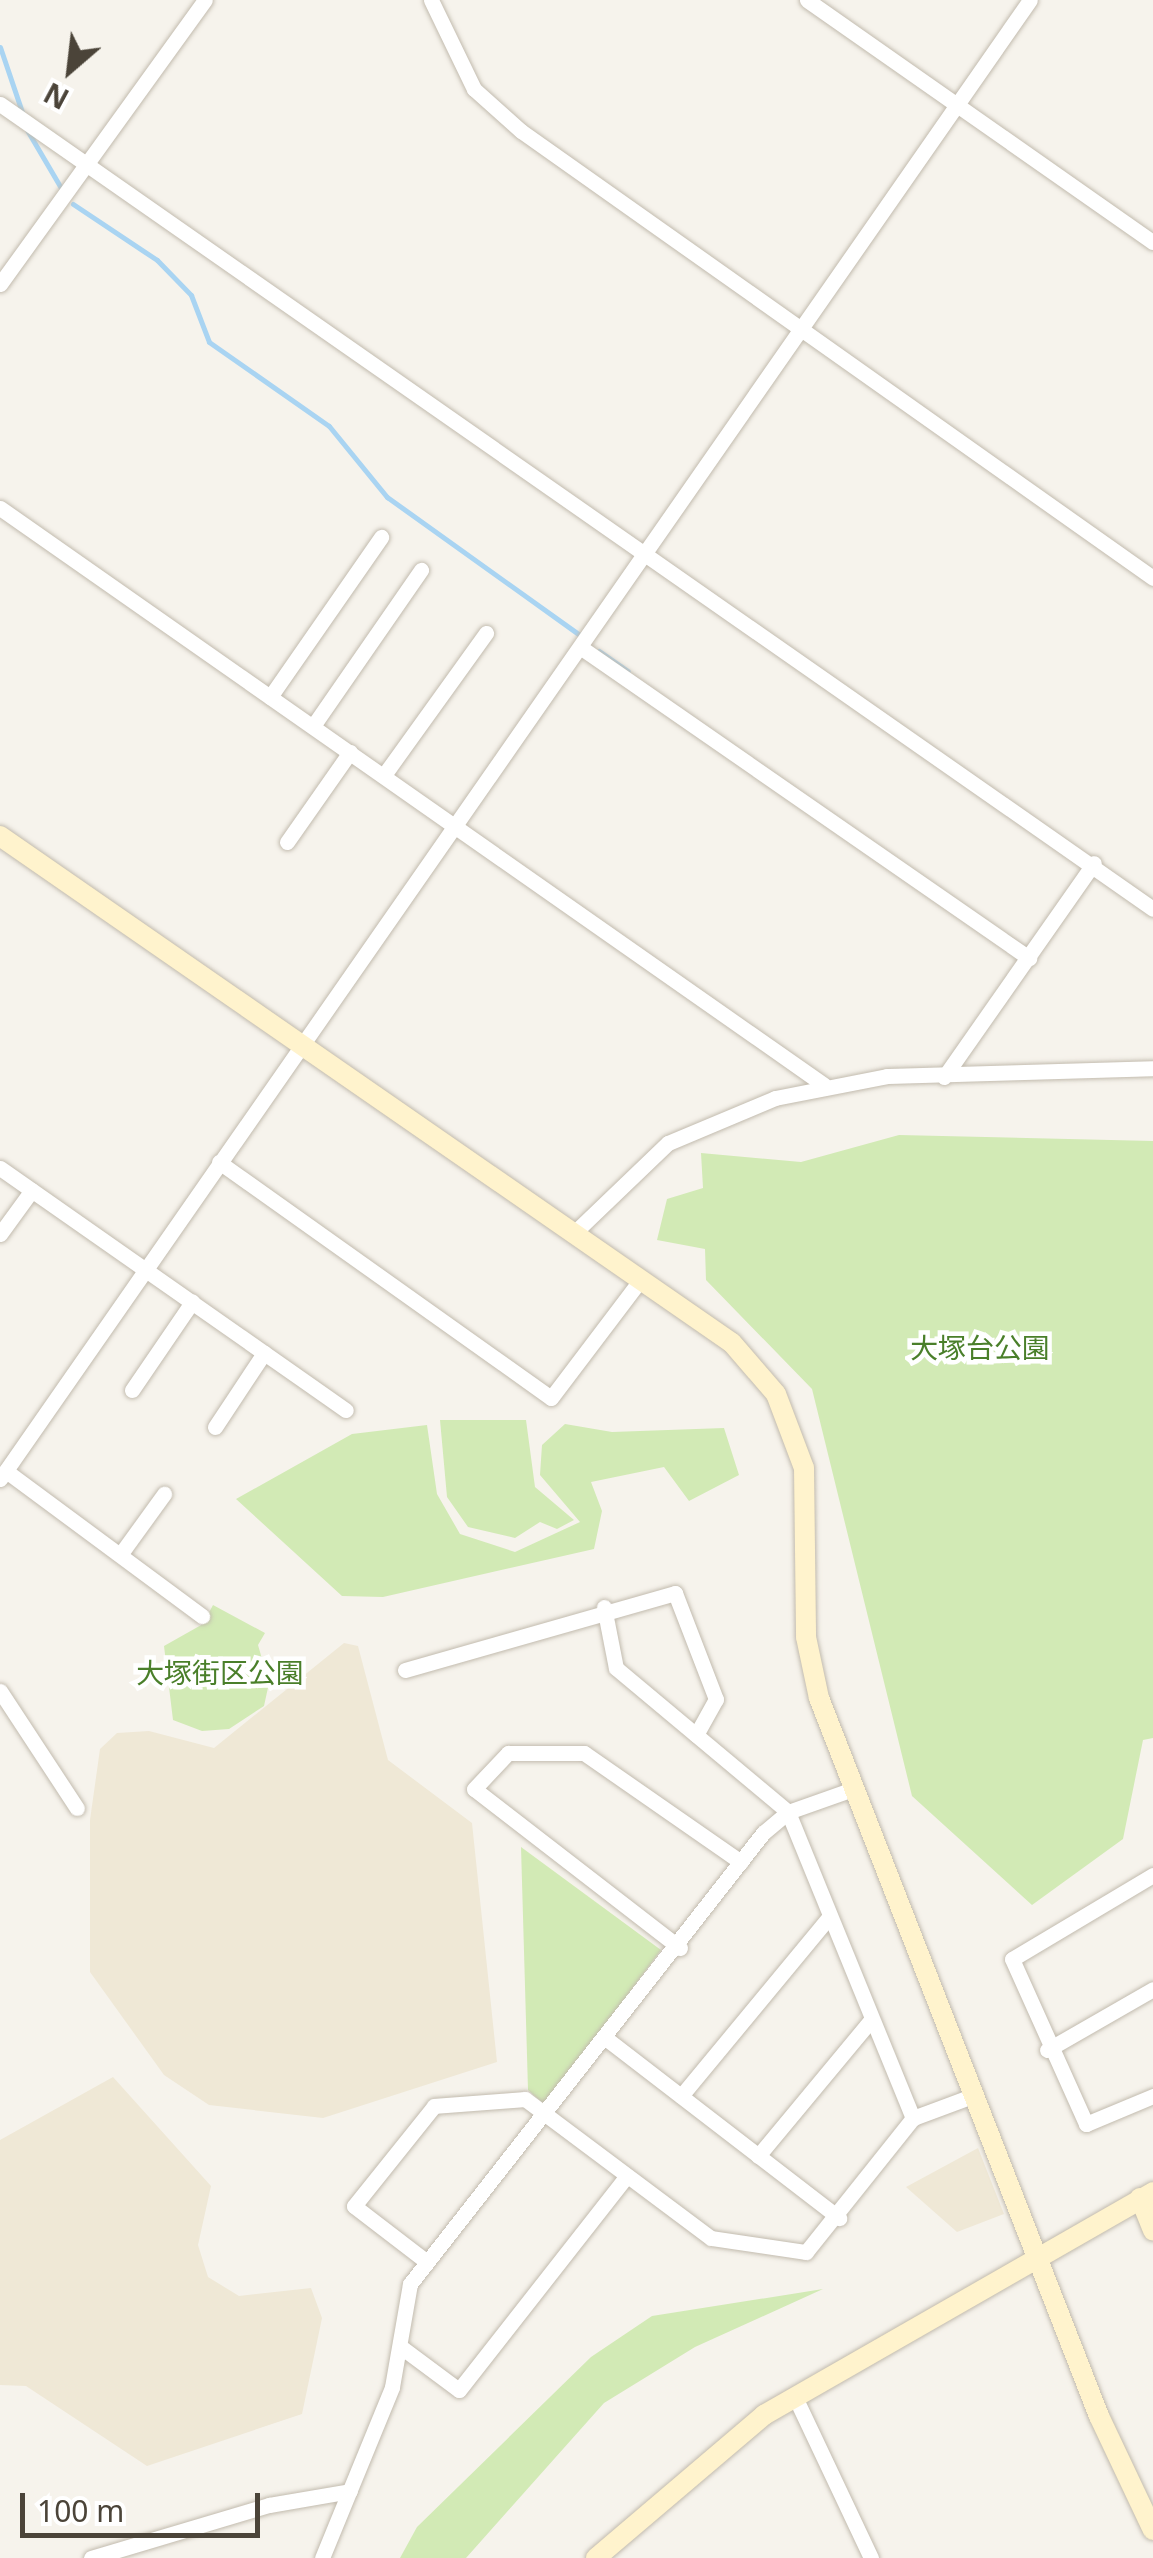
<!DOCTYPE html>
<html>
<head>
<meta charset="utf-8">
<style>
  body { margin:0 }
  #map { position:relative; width:1153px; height:2558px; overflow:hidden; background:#f6f3ec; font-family:"Noto Sans","Noto Sans JP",sans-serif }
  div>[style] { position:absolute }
  .education>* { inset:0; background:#efe8d6 }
  .green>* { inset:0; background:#d2eab5 }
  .stream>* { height:5px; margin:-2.5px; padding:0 2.5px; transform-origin:2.5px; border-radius:2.5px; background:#a9d4f2 }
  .roads { filter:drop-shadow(0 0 2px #c2bbae) drop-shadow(0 0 2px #c2bbae) }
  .street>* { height:15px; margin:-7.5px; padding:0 7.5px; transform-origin:7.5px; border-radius:7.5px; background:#fff }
  .secondary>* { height:20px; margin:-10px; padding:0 10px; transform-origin:10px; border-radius:10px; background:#fff3cd }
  span { translate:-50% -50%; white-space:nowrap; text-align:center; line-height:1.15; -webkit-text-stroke:9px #fff; paint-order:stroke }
  .park-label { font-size:28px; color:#4a7f2a }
  .north { position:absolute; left:20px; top:20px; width:100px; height:100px; -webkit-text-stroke:8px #fff; paint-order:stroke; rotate:208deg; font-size:28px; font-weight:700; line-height:40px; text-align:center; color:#4b4439 }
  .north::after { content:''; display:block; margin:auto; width:35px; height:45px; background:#4b4439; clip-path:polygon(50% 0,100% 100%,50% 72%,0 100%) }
  .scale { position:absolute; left:20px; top:2493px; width:240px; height:45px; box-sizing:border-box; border:5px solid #4b4439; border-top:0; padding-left:12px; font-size:30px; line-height:35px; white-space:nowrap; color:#4b4439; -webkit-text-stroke:8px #fff; paint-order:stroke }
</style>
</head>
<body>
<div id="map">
  <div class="education">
    <div style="clip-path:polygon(344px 1643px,358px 1646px,388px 1760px,472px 1823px,497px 2062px,323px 2118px,209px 2105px,164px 2075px,90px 1972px,90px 1820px,100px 1749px,117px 1733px,149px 1731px,214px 1748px)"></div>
    <div style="clip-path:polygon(113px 2077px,211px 2186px,198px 2245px,208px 2277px,239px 2296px,311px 2288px,322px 2318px,302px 2414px,147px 2466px,26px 2386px,0 2385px,0 2140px)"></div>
    <div style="clip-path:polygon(978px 2148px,1004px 2214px,957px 2232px,906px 2187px)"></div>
  </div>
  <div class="green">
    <div style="clip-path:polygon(899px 1135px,1153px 1141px,1153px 1738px,1143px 1740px,1123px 1839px,1032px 1905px,912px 1796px,812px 1389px,706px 1280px,705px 1249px,657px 1240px,667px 1199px,703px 1188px,701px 1153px,801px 1162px)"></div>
    <div style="clip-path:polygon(440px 1420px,526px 1420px,535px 1487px,574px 1520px,557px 1529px,540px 1522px,515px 1538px,468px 1527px,447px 1497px)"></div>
    <div style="clip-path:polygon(565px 1424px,612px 1432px,724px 1428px,739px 1475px,689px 1501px,664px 1467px,591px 1482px,602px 1511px,594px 1549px,383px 1597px,342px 1596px,236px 1499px,352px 1434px,427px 1425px,437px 1494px,460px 1534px,515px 1552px,580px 1522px,540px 1475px,542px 1445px)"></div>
    <div style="clip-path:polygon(213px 1605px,265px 1633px,258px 1645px,269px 1683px,264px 1706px,229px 1729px,202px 1731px,173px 1720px,164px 1646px,203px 1624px)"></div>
    <div style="clip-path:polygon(521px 1847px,661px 1950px,545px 2105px,528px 2090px)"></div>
    <div style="clip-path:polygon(823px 2289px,695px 2347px,604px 2403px,466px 2558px,400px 2558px,417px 2527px,591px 2357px,652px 2316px)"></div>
  </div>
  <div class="stream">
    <div style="left:0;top:47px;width:69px;rotate:71.3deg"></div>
    <div style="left:27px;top:130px;width:67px;rotate:59.6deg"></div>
    <div style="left:73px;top:204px;width:101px;rotate:33.7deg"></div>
    <div style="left:157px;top:260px;width:49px;rotate:45.8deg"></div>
    <div style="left:191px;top:295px;width:50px;rotate:69deg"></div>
    <div style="left:209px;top:342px;width:146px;rotate:35deg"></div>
    <div style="left:329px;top:426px;width:92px;rotate:50.8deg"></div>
    <div style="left:387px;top:497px;width:239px;rotate:35.6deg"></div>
    <div style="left:599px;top:651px;width:35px;rotate:35deg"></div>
  </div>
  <div class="roads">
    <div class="street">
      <div style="left:431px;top:0;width:99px;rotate:64.2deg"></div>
      <div style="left:474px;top:89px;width:63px;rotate:41.8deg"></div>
      <div style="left:521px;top:131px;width:774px;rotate:35.27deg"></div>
      <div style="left:807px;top:0;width:422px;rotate:35deg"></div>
      <div style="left:0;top:104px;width:1406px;rotate:34.92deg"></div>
      <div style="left:0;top:284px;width:350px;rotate:-54.2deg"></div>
      <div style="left:0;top:508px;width:1006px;rotate:35deg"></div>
      <div style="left:583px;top:649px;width:543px;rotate:34.72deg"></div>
      <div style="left:270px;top:697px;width:195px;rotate:-55.2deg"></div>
      <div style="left:313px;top:726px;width:190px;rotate:-55.3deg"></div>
      <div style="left:384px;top:775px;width:175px;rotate:-54.3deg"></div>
      <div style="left:287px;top:842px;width:110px;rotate:-55deg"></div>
      <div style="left:944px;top:1077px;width:261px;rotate:-55deg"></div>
      <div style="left:219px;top:1162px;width:407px;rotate:35.4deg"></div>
      <div style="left:551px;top:1398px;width:149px;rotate:-52.9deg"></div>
      <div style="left:0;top:1168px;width:422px;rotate:35deg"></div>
      <div style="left:574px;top:1233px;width:130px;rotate:-43.8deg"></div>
      <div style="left:668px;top:1143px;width:116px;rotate:-22.8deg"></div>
      <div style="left:775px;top:1098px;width:114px;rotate:-11.1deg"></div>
      <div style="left:887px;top:1076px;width:266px;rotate:-1.7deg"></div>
      <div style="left:0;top:1234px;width:54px;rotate:-54deg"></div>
      <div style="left:132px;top:1390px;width:107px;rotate:-55.7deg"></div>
      <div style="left:215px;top:1427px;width:89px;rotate:-56.5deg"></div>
      <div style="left:6px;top:1471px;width:244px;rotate:36.5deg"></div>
      <div style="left:0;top:1479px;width:1802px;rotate:-55.15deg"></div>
      <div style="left:122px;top:1552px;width:72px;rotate:-54.1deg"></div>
      <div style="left:604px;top:1607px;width:62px;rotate:78.9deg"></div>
      <div style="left:616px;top:1668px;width:224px;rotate:39.9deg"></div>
      <div style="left:788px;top:1812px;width:331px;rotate:67.8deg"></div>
      <div style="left:405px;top:1670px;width:281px;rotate:-15.9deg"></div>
      <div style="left:675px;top:1593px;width:114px;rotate:68.9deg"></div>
      <div style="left:716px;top:1699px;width:41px;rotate:119.1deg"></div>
      <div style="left:0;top:1691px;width:140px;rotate:56.7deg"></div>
      <div style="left:1153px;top:1875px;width:164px;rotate:149.2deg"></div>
      <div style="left:1012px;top:1959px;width:181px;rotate:65.8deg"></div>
      <div style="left:1086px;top:2124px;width:73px;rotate:-22.7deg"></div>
      <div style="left:680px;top:1948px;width:260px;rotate:-142.3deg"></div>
      <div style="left:474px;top:1789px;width:50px;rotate:-46.6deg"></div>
      <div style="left:508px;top:1753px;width:76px"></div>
      <div style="left:584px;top:1753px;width:191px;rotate:34.8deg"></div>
      <div style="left:608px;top:2040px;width:292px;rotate:37.6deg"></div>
      <div style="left:1047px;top:2050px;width:122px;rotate:-29.9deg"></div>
      <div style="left:681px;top:2096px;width:231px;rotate:-50.4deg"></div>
      <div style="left:758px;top:2156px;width:175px;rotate:-50.3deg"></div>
      <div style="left:427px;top:2262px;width:92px;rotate:-142.5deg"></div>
      <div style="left:354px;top:2206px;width:128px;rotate:-51.3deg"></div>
      <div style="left:434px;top:2106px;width:91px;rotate:-4.4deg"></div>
      <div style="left:525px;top:2099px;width:232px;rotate:36.8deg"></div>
      <div style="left:711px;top:2238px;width:96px;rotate:8.4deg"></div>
      <div style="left:806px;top:2252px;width:171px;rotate:-51.4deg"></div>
      <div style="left:913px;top:2118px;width:66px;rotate:-20.4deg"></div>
      <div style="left:401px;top:2347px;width:72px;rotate:36.6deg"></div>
      <div style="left:459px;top:2390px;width:272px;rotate:-51.9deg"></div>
      <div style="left:795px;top:2397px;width:178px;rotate:64.7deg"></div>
      <div style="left:91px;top:2558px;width:186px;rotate:-16.6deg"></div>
      <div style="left:269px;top:2505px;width:82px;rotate:-9.8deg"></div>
      <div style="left:322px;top:2558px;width:185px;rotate:-67.7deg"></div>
      <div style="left:392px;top:2387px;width:105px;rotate:-80.1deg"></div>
      <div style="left:410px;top:2284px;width:573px;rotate:-51.95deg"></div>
      <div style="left:763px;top:1833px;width:33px;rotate:-40deg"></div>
      <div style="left:788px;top:1812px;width:69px;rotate:-19.5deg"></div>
    </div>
    <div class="secondary">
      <div style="left:0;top:836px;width:890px;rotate:34.71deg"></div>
      <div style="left:732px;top:1343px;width:67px;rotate:49.2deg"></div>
      <div style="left:776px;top:1394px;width:79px;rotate:69.3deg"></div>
      <div style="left:804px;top:1468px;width:169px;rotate:89.3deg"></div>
      <div style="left:806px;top:1637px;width:62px;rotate:78deg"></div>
      <div style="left:819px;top:1698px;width:771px;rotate:68.7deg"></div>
      <div style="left:1099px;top:2416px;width:126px;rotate:64.7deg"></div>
      <div style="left:1140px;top:2198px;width:35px;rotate:68deg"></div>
      <div style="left:596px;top:2558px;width:221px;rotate:-40.4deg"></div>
      <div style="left:764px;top:2415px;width:448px;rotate:-29.8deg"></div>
    </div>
  </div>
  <div class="park-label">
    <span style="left:980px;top:1347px">大塚台公園</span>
    <span style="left:220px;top:1672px">大塚街区公園</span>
  </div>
  <div class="north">N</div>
  <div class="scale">100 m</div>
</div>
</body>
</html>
